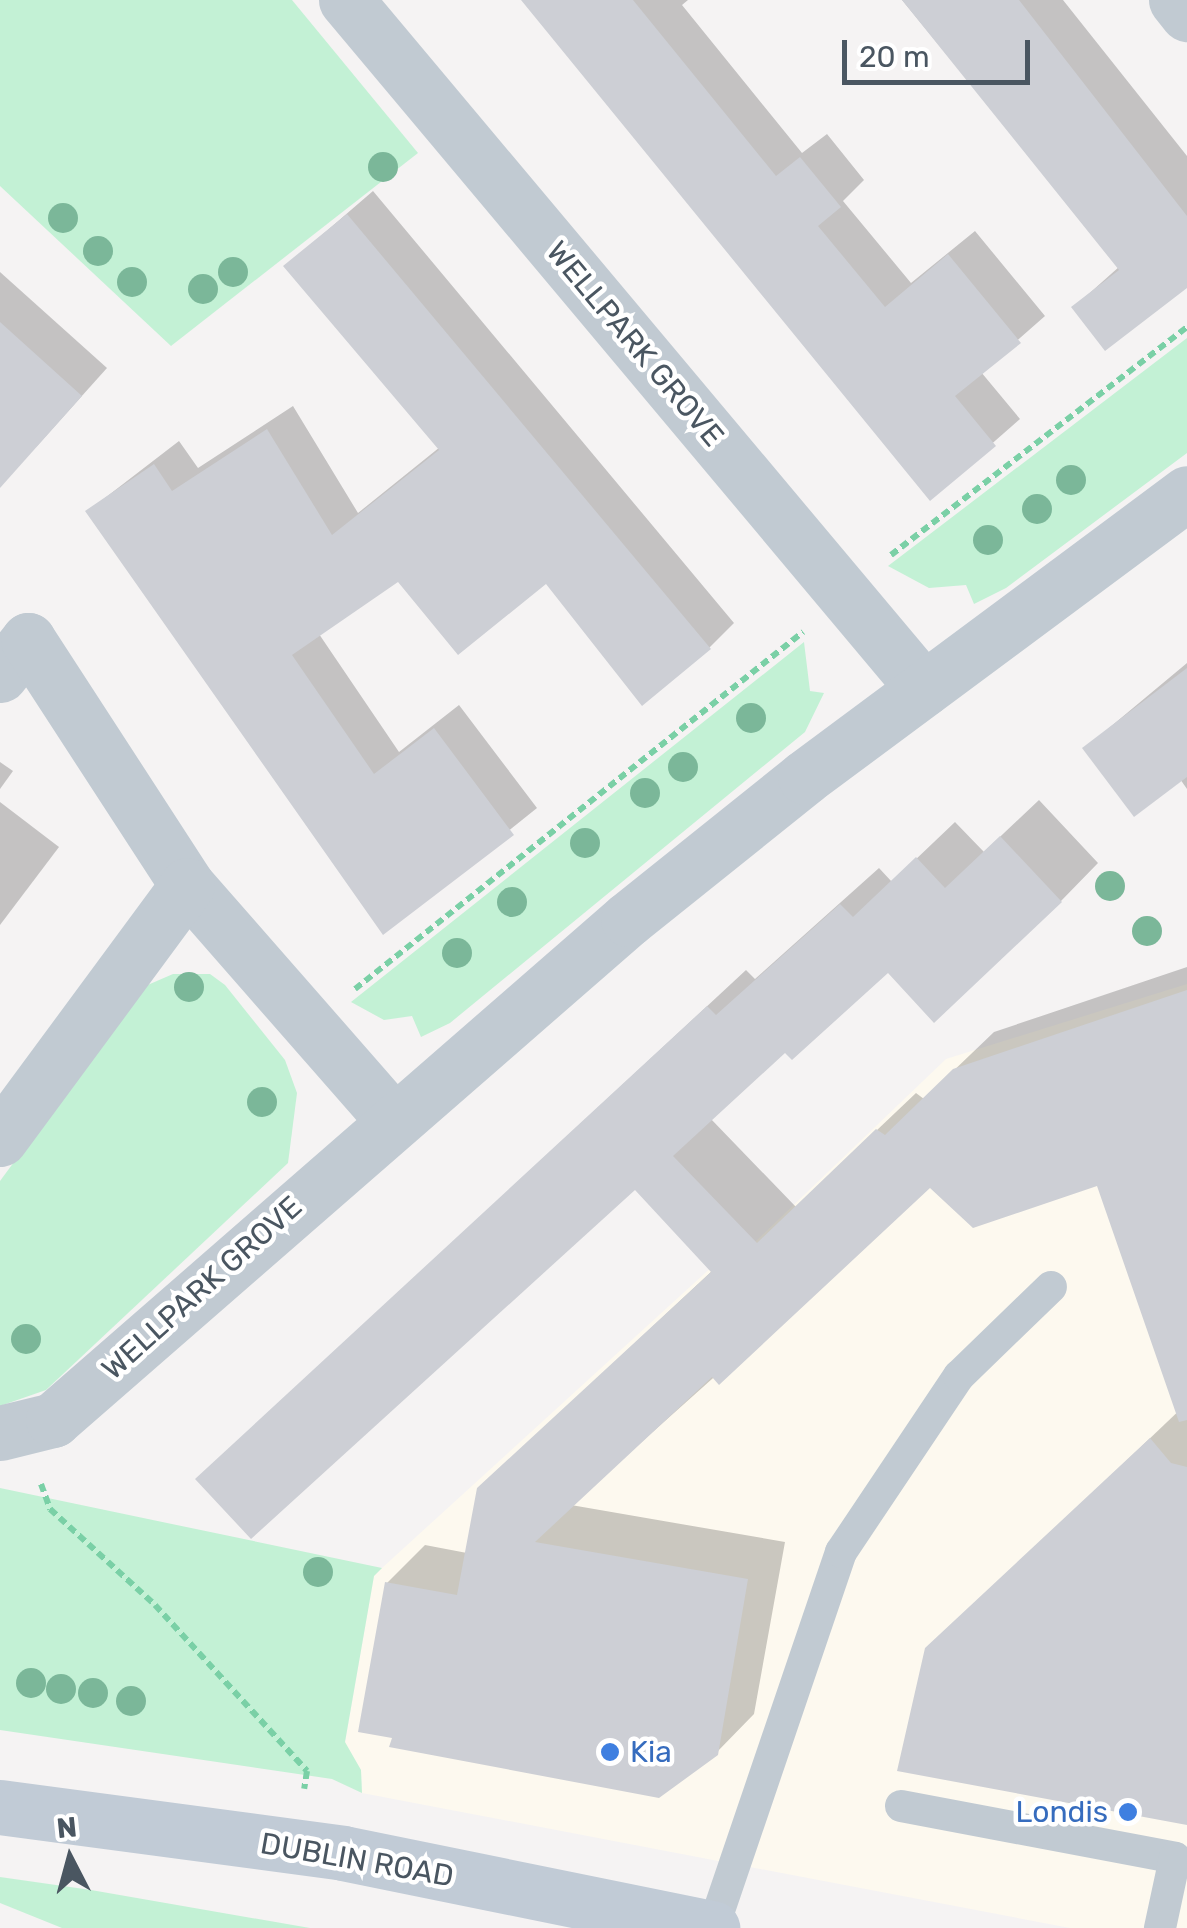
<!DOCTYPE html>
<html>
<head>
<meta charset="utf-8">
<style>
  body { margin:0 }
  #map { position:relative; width:1187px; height:1928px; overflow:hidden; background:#f5f3f3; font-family:Rubik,sans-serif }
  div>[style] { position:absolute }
  .commercial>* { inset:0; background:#fdf9ef }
  .green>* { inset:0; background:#c3f1d5 }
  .shadow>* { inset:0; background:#0003 }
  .building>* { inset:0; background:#cdcfd5 }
  .path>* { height:6px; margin-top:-3px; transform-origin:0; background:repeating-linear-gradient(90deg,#7ad0a6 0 8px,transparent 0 13px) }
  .lane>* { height:32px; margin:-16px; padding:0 16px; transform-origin:16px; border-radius:16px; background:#c1cad2 }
  .street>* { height:55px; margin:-27.5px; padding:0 27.5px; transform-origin:27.5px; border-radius:27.5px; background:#c1cad2 }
  .secondary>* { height:55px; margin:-27.5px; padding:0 27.5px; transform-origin:27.5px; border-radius:27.5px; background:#c1cbd6 }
  .trees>* { width:30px; height:30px; margin:-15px; border-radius:50%; background:#7bb799 }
  .dots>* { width:28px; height:28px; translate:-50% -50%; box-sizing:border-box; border:5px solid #fff; border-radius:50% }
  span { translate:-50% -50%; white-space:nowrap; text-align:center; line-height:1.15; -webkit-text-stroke:9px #fff; paint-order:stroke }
  .street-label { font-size:30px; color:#4a5661 }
  .shop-label { font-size:30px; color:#366cbe }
  .left { translate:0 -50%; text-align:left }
  .right { translate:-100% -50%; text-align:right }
  .north { position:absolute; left:20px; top:1808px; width:100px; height:100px; -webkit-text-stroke:8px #fff; paint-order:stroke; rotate:354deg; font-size:28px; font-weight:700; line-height:40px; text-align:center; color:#4a5661 }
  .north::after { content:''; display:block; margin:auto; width:35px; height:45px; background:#4a5661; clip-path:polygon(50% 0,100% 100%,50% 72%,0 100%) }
  .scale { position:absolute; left:842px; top:40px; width:188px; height:45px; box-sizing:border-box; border:5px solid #4a5661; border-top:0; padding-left:12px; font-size:30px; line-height:35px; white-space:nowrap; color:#4a5661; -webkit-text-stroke:8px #fff; paint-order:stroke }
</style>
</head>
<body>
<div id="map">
  <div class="commercial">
    <div style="clip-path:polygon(1187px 984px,1187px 1928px,1070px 1928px,362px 1793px,361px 1770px,345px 1743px,374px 1576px,382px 1568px,715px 1264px,732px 1264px,946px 1059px)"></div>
  </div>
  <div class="green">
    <div style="clip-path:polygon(0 0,292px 0,418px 153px,171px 346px,0 186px)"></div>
    <div style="clip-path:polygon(1187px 338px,1187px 453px,1006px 588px,974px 604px,966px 585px,929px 588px,888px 566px)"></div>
    <div style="clip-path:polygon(804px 642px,810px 691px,824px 693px,805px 732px,450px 1023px,421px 1037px,412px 1016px,384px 1020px,351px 1002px)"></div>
    <div style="clip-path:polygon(173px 974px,210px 974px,225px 985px,285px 1060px,297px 1093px,288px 1163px,46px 1390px,0 1406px,0 1181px,143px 987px)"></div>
    <div style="clip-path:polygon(0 1488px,382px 1568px,374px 1576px,345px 1742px,361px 1770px,362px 1793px,332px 1779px,0 1730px)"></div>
    <div style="clip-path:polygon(0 1877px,91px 1890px,310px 1928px,62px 1928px,0 1903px)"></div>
  </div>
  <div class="shadow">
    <div style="clip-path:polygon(523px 0,688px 0,682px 5px,802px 153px,827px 134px,864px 180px,843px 201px,911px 283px,975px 231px,1045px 316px,981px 372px,1020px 419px,930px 498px)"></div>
    <div style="clip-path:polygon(902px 0,1063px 0,1187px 156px,1187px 285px,1074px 307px,1120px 266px)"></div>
    <div style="clip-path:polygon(373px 191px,734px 623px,709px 648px,546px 581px,399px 579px,319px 634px,399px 752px,459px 705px,537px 808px,383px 932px,88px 511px,179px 441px,198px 468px,293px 406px,358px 513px,440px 447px,286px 266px)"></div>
    <div style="clip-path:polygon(0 272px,107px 368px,37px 446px,0 462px)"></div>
    <div style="clip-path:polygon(1187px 663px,1187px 789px,1180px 779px,1085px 748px)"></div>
    <div style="clip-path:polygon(0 762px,13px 771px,0 789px)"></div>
    <div style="clip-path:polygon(1039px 800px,1098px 863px,1061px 901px,888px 970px,785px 1049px,710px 1118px,796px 1207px,916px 1093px,924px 1099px,994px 1032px,1187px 967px,1187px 1340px,1099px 1183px,930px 1184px,571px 1505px,785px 1542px,754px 1714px,716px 1753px,395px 1736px,387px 1583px,425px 1545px,467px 1553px,479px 1489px,713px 1270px,635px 1186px,198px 1479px,746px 970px,755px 979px,879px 868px,892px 882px,955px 822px,984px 852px)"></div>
    <div style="clip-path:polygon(0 802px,59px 847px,0 925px)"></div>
    <div style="clip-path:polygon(1187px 1403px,1187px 1824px,975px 1605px)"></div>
  </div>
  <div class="building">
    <div style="clip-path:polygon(521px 0,633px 0,776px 176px,800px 157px,841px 207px,818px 226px,885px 307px,948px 254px,1021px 343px,955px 396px,996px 446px,930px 501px)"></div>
    <div style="clip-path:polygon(902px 0,1019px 0,1187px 216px,1187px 288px,1105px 351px,1071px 307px,1119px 270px)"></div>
    <div style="clip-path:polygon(347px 214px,711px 649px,642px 706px,546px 584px,458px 655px,398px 582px,292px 655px,374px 774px,434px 728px,514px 835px,383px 935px,85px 511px,154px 464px,172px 491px,267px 429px,332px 535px,439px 450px,283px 266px)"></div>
    <div style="clip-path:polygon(0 322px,82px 396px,0 488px)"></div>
    <div style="clip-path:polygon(1187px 668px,1187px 777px,1134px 817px,1082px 748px)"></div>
    <div style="clip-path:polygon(1000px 836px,1062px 902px,934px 1023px,888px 973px,792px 1060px,785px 1053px,673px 1156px,757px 1243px,876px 1129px,885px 1135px,953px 1069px,1187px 990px,1187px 1420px,1179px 1422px,1097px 1186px,973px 1228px,930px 1188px,719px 1385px,712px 1377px,535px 1542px,748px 1579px,718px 1755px,659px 1798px,389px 1747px,392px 1738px,358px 1732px,385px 1582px,457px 1595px,477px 1488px,711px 1272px,635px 1190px,251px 1539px,195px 1479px,707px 1006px,716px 1015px,840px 904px,853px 917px,916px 857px,945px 888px)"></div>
    <div style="clip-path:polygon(1150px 1438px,1171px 1463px,1187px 1467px,1187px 1825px,897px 1771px,925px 1648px)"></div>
  </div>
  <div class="path">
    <div style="left:891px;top:555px;width:374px;rotate:-37.6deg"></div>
    <div style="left:355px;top:989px;width:573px;rotate:-38.55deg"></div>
    <div style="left:41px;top:1484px;width:27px;rotate:70deg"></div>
    <div style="left:50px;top:1509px;width:142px;rotate:42.4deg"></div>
    <div style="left:155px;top:1605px;width:225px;rotate:47.5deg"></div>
    <div style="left:307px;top:1771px;width:18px;rotate:99deg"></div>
  </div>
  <div class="lane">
    <div style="left:901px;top:1806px;width:279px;rotate:10.7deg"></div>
    <div style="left:1175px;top:1858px;width:72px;rotate:102.1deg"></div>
    <div style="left:713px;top:1928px;width:397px;rotate:-71.2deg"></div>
    <div style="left:841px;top:1552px;width:212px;rotate:-56.2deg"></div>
    <div style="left:959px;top:1376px;width:128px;rotate:-44.1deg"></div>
  </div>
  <div class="street">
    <div style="left:346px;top:0;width:899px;rotate:50.01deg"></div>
    <div style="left:1176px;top:0;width:18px;rotate:52deg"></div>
    <div style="left:0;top:675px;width:45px;rotate:-51.3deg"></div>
    <div style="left:28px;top:640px;width:292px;rotate:57deg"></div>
    <div style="left:187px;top:885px;width:311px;rotate:48.8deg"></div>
    <div style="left:0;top:1139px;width:315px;rotate:-53.6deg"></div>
    <div style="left:0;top:1433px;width:55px;rotate:-13.8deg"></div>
    <div style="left:53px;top:1420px;width:763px;rotate:-41.07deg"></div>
    <div style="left:628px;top:919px;width:227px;rotate:-38.7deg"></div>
    <div style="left:805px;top:777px;width:476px;rotate:-36.6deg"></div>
  </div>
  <div class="secondary">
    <div style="left:0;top:1807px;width:346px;rotate:7.6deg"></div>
    <div style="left:343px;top:1853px;width:377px;rotate:11.5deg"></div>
  </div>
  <div class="trees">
    <div style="left:383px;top:167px"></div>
    <div style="left:63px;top:218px"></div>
    <div style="left:98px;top:251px"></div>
    <div style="left:233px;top:272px"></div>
    <div style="left:132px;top:282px"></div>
    <div style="left:203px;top:289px"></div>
    <div style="left:1071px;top:480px"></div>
    <div style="left:1037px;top:509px"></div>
    <div style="left:988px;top:540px"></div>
    <div style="left:751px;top:718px"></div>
    <div style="left:683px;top:767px"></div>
    <div style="left:645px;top:793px"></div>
    <div style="left:585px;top:843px"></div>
    <div style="left:1110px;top:886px"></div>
    <div style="left:512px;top:902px"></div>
    <div style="left:1147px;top:931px"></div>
    <div style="left:457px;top:953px"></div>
    <div style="left:189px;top:987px"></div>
    <div style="left:262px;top:1102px"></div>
    <div style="left:26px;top:1339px"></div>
    <div style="left:318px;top:1572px"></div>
    <div style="left:31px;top:1683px"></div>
    <div style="left:61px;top:1689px"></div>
    <div style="left:93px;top:1693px"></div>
    <div style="left:131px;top:1701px"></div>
  </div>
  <div class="dots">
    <div style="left:610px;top:1752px;background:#3f7fe0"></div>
    <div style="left:1128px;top:1812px;background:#3f7fe0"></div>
  </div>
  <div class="street-label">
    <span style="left:635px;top:344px;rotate:50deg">WELLPARK GROVE</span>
    <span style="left:202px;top:1288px;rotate:-42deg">WELLPARK GROVE</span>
    <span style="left:357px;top:1860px;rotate:10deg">DUBLIN ROAD</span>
  </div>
  <div class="shop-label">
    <span class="left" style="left:630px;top:1752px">Kia</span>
    <span class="right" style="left:1108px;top:1812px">Londis</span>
  </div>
  <div class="north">N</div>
  <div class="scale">20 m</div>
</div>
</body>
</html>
